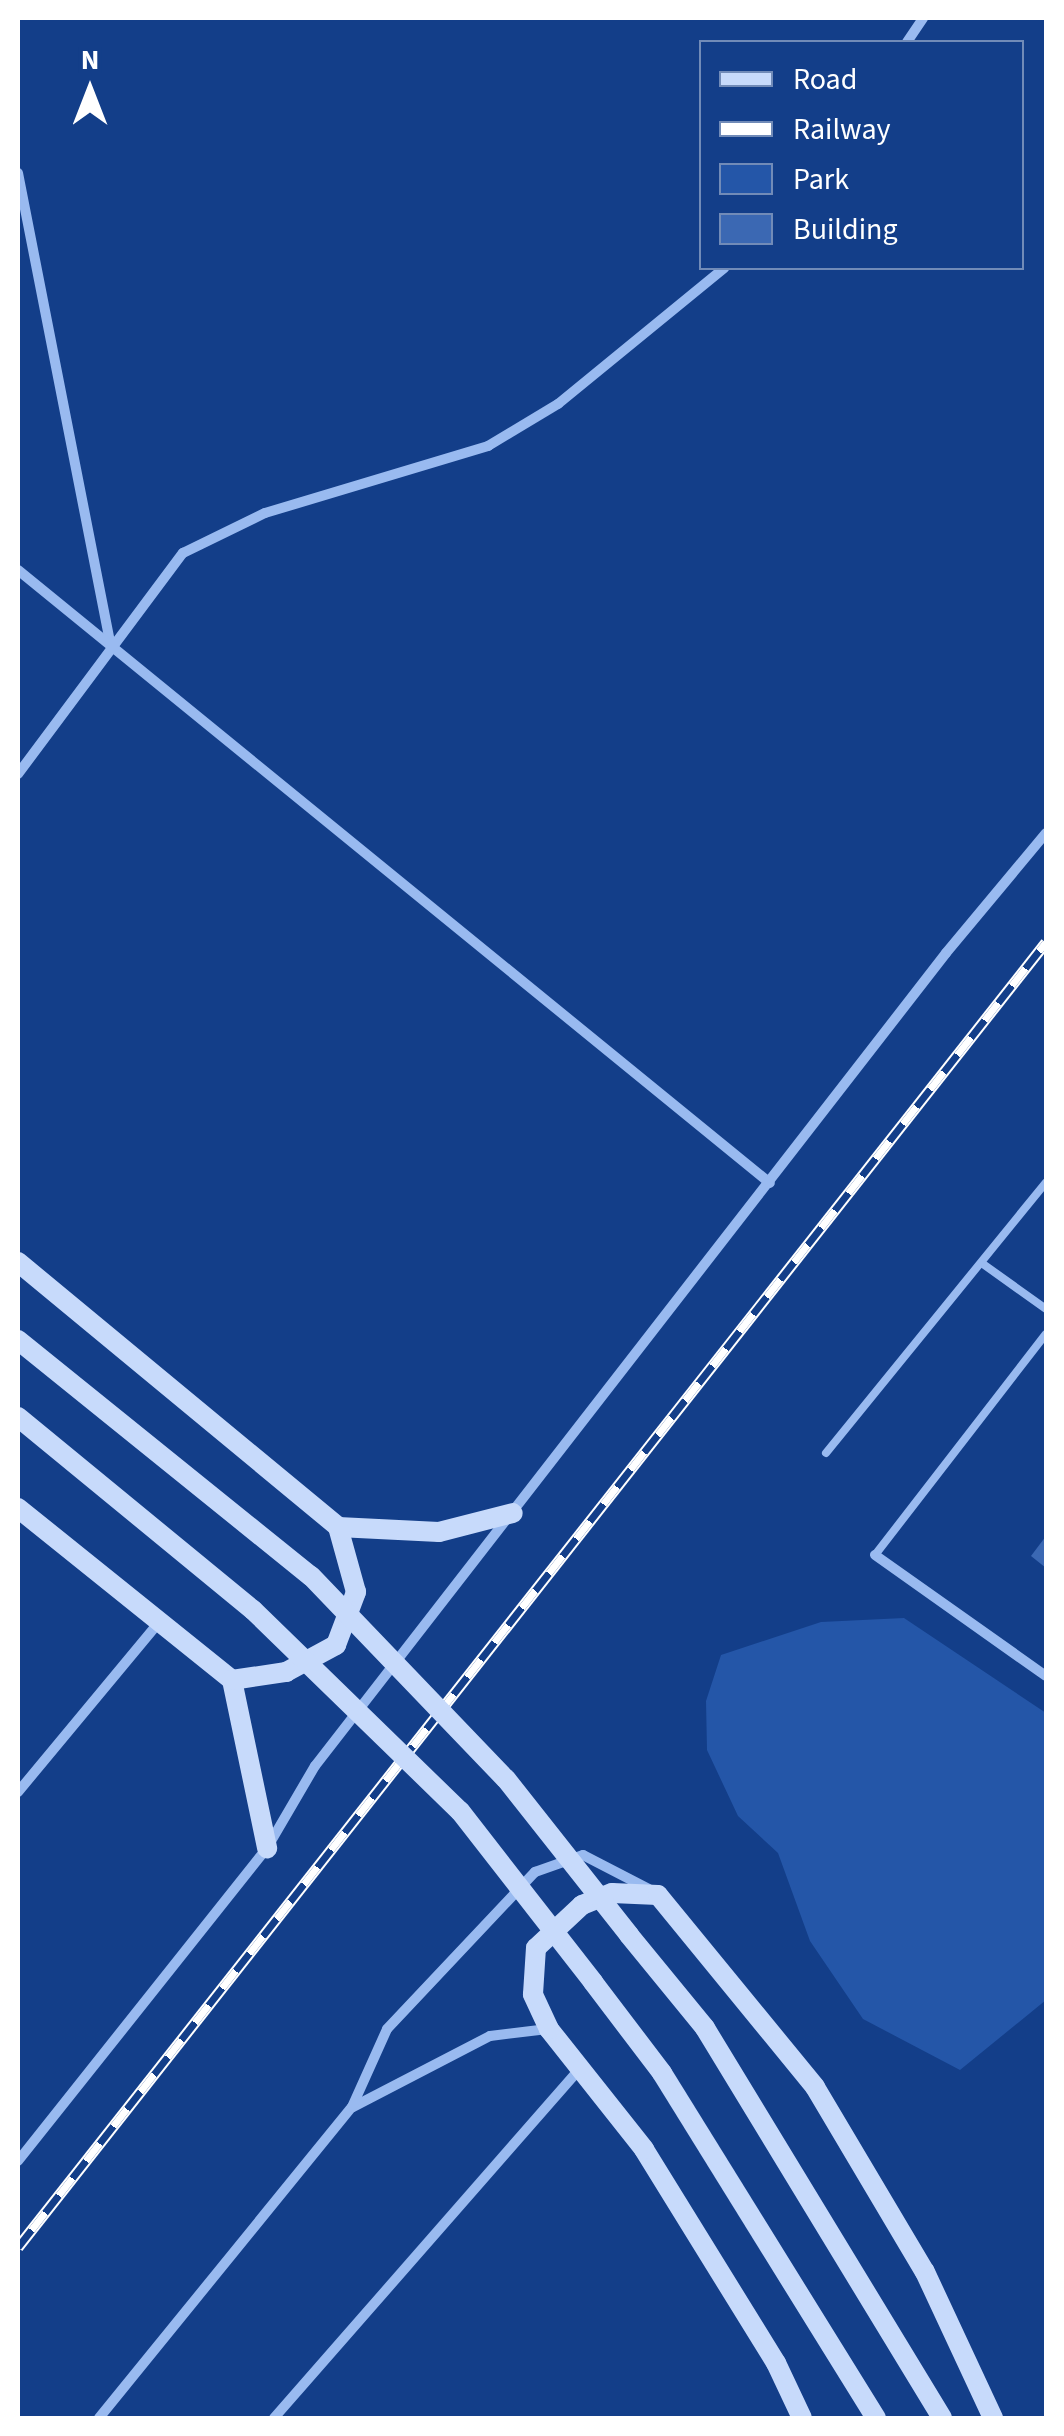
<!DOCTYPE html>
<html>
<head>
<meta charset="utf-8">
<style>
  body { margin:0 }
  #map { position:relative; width:1064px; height:2436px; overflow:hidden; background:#133e89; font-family:"Source Sans 3",sans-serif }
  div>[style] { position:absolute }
  .green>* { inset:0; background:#2456a8 }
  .building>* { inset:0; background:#3b68b3 }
  .lane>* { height:8px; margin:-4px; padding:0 4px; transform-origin:4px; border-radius:4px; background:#99baf0 }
  .street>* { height:10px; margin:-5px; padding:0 5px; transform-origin:5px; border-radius:5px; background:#99baf0 }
  .secondary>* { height:20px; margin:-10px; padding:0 10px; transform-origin:10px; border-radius:10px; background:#c7dafb }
  .rail>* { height:11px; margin-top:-5.5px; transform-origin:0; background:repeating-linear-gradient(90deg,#133e89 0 22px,#fff 0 44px); box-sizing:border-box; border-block:2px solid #fff }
  .secondary-bridge>* { height:20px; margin:-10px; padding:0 10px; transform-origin:10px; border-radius:10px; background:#c7dafb }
  span { translate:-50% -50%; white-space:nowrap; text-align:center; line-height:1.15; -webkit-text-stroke:9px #133e89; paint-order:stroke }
  .frame { position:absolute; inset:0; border:20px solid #fff; pointer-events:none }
  .legend { position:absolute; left:699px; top:40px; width:325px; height:230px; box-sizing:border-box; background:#133e89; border:2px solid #718bb8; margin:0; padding:12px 18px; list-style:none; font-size:30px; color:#fff }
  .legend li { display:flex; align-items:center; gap:20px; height:50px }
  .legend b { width:50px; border:2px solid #718bb8 }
  .north { position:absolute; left:40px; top:40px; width:100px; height:100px; -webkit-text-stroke:8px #133e89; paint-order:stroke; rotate:0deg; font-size:28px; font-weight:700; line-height:40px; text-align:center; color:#fff }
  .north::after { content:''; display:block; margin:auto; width:35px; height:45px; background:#fff; clip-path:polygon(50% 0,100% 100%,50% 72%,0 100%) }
</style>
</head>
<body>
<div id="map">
  <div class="green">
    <div style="clip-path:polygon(904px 1618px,1046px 1713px,1046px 2000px,960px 2070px,863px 2019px,810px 1941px,778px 1853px,738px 1816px,707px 1750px,706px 1701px,721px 1655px,821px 1622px)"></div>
  </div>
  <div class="building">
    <div style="clip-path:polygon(1046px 1536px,1046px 1568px,1031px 1556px)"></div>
  </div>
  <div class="lane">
    <div style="left:983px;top:1264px;width:77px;rotate:35.5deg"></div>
    <div style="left:826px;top:1453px;width:349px;rotate:-50.9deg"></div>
    <div style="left:875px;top:1555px;width:279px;rotate:-52.3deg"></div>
  </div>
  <div class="street">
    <div style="left:907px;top:42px;width:29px;rotate:-56deg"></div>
    <div style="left:18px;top:173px;width:484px;rotate:78.9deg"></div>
    <div style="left:18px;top:570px;width:970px;rotate:39.19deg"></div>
    <div style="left:18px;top:774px;width:276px;rotate:-53.3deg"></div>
    <div style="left:183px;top:553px;width:91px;rotate:-26deg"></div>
    <div style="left:265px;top:513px;width:233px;rotate:-16.7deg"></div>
    <div style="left:488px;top:446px;width:82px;rotate:-31deg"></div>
    <div style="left:558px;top:404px;width:215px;rotate:-39.3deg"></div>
    <div style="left:875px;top:1555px;width:209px;rotate:35.3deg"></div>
    <div style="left:18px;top:1792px;width:221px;rotate:-50.3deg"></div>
    <div style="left:353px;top:2107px;width:154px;rotate:-27.4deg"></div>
    <div style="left:490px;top:2036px;width:58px;rotate:-6.9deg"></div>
    <div style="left:18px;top:2161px;width:400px;rotate:-51.5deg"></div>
    <div style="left:267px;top:1848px;width:95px;rotate:-59.7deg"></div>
    <div style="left:315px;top:1766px;width:1029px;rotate:-52.18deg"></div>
    <div style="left:946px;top:953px;width:156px;rotate:-50.2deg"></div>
    <div style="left:99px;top:2418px;width:401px;rotate:-50.9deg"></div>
    <div style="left:352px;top:2107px;width:85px;rotate:-65.8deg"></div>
    <div style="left:387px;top:2029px;width:216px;rotate:-46.7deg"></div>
    <div style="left:535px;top:1872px;width:51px;rotate:-19.5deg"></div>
    <div style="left:583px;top:1855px;width:74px;rotate:27.3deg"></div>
    <div style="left:274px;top:2418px;width:464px;rotate:-48.8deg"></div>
  </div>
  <div class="secondary">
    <div style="left:18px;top:1262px;width:415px;rotate:39.6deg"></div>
    <div style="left:338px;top:1527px;width:101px;rotate:2.8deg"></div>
    <div style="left:439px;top:1532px;width:76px;rotate:-14.4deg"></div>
    <div style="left:18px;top:1340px;width:376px;rotate:38.9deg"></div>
    <div style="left:18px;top:1417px;width:304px;rotate:39.4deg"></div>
    <div style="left:18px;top:1508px;width:275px;rotate:38.8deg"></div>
    <div style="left:232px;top:1680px;width:172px;rotate:78.2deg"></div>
    <div style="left:232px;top:1680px;width:55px;rotate:-8.4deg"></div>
    <div style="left:286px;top:1672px;width:57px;rotate:-28.4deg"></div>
    <div style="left:336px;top:1645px;width:57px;rotate:-69.3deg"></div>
    <div style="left:356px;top:1592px;width:67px;rotate:-105.5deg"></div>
    <div style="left:629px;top:1935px;width:120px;rotate:50.7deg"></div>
    <div style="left:705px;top:2028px;width:456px;rotate:58.7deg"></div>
    <div style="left:593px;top:1982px;width:114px;rotate:52.8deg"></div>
    <div style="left:662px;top:2073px;width:406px;rotate:58.2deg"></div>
    <div style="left:802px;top:2418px;width:61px;rotate:-115.3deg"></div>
    <div style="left:776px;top:2363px;width:251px;rotate:-121.7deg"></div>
    <div style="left:644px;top:2149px;width:153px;rotate:-128.4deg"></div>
    <div style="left:549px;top:2029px;width:38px;rotate:-115deg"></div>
    <div style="left:533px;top:1994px;width:46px;rotate:-86.3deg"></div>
    <div style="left:536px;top:1948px;width:63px;rotate:-43.1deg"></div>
    <div style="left:582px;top:1905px;width:32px;rotate:-22deg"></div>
    <div style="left:612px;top:1893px;width:46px;rotate:2.5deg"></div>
    <div style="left:658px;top:1895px;width:248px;rotate:50.7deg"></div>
    <div style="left:815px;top:2087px;width:215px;rotate:59.3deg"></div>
    <div style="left:925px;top:2272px;width:161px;rotate:65deg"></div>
  </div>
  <div class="rail">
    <div style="left:18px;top:2247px;width:1661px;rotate:-51.77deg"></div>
  </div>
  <div class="secondary-bridge">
    <div style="left:311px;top:1576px;width:281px;rotate:46.2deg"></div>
    <div style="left:506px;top:1779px;width:199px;rotate:51.7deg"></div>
    <div style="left:253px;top:1610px;width:289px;rotate:44.2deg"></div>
    <div style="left:460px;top:1811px;width:217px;rotate:52.1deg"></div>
  </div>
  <div class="frame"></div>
  <ul class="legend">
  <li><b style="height:12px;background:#c7dafb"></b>Road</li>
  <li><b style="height:12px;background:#fff"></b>Railway</li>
  <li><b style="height:28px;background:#2456a8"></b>Park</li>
  <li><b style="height:28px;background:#3b68b3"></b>Building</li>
  </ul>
  <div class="north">N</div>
</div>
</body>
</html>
